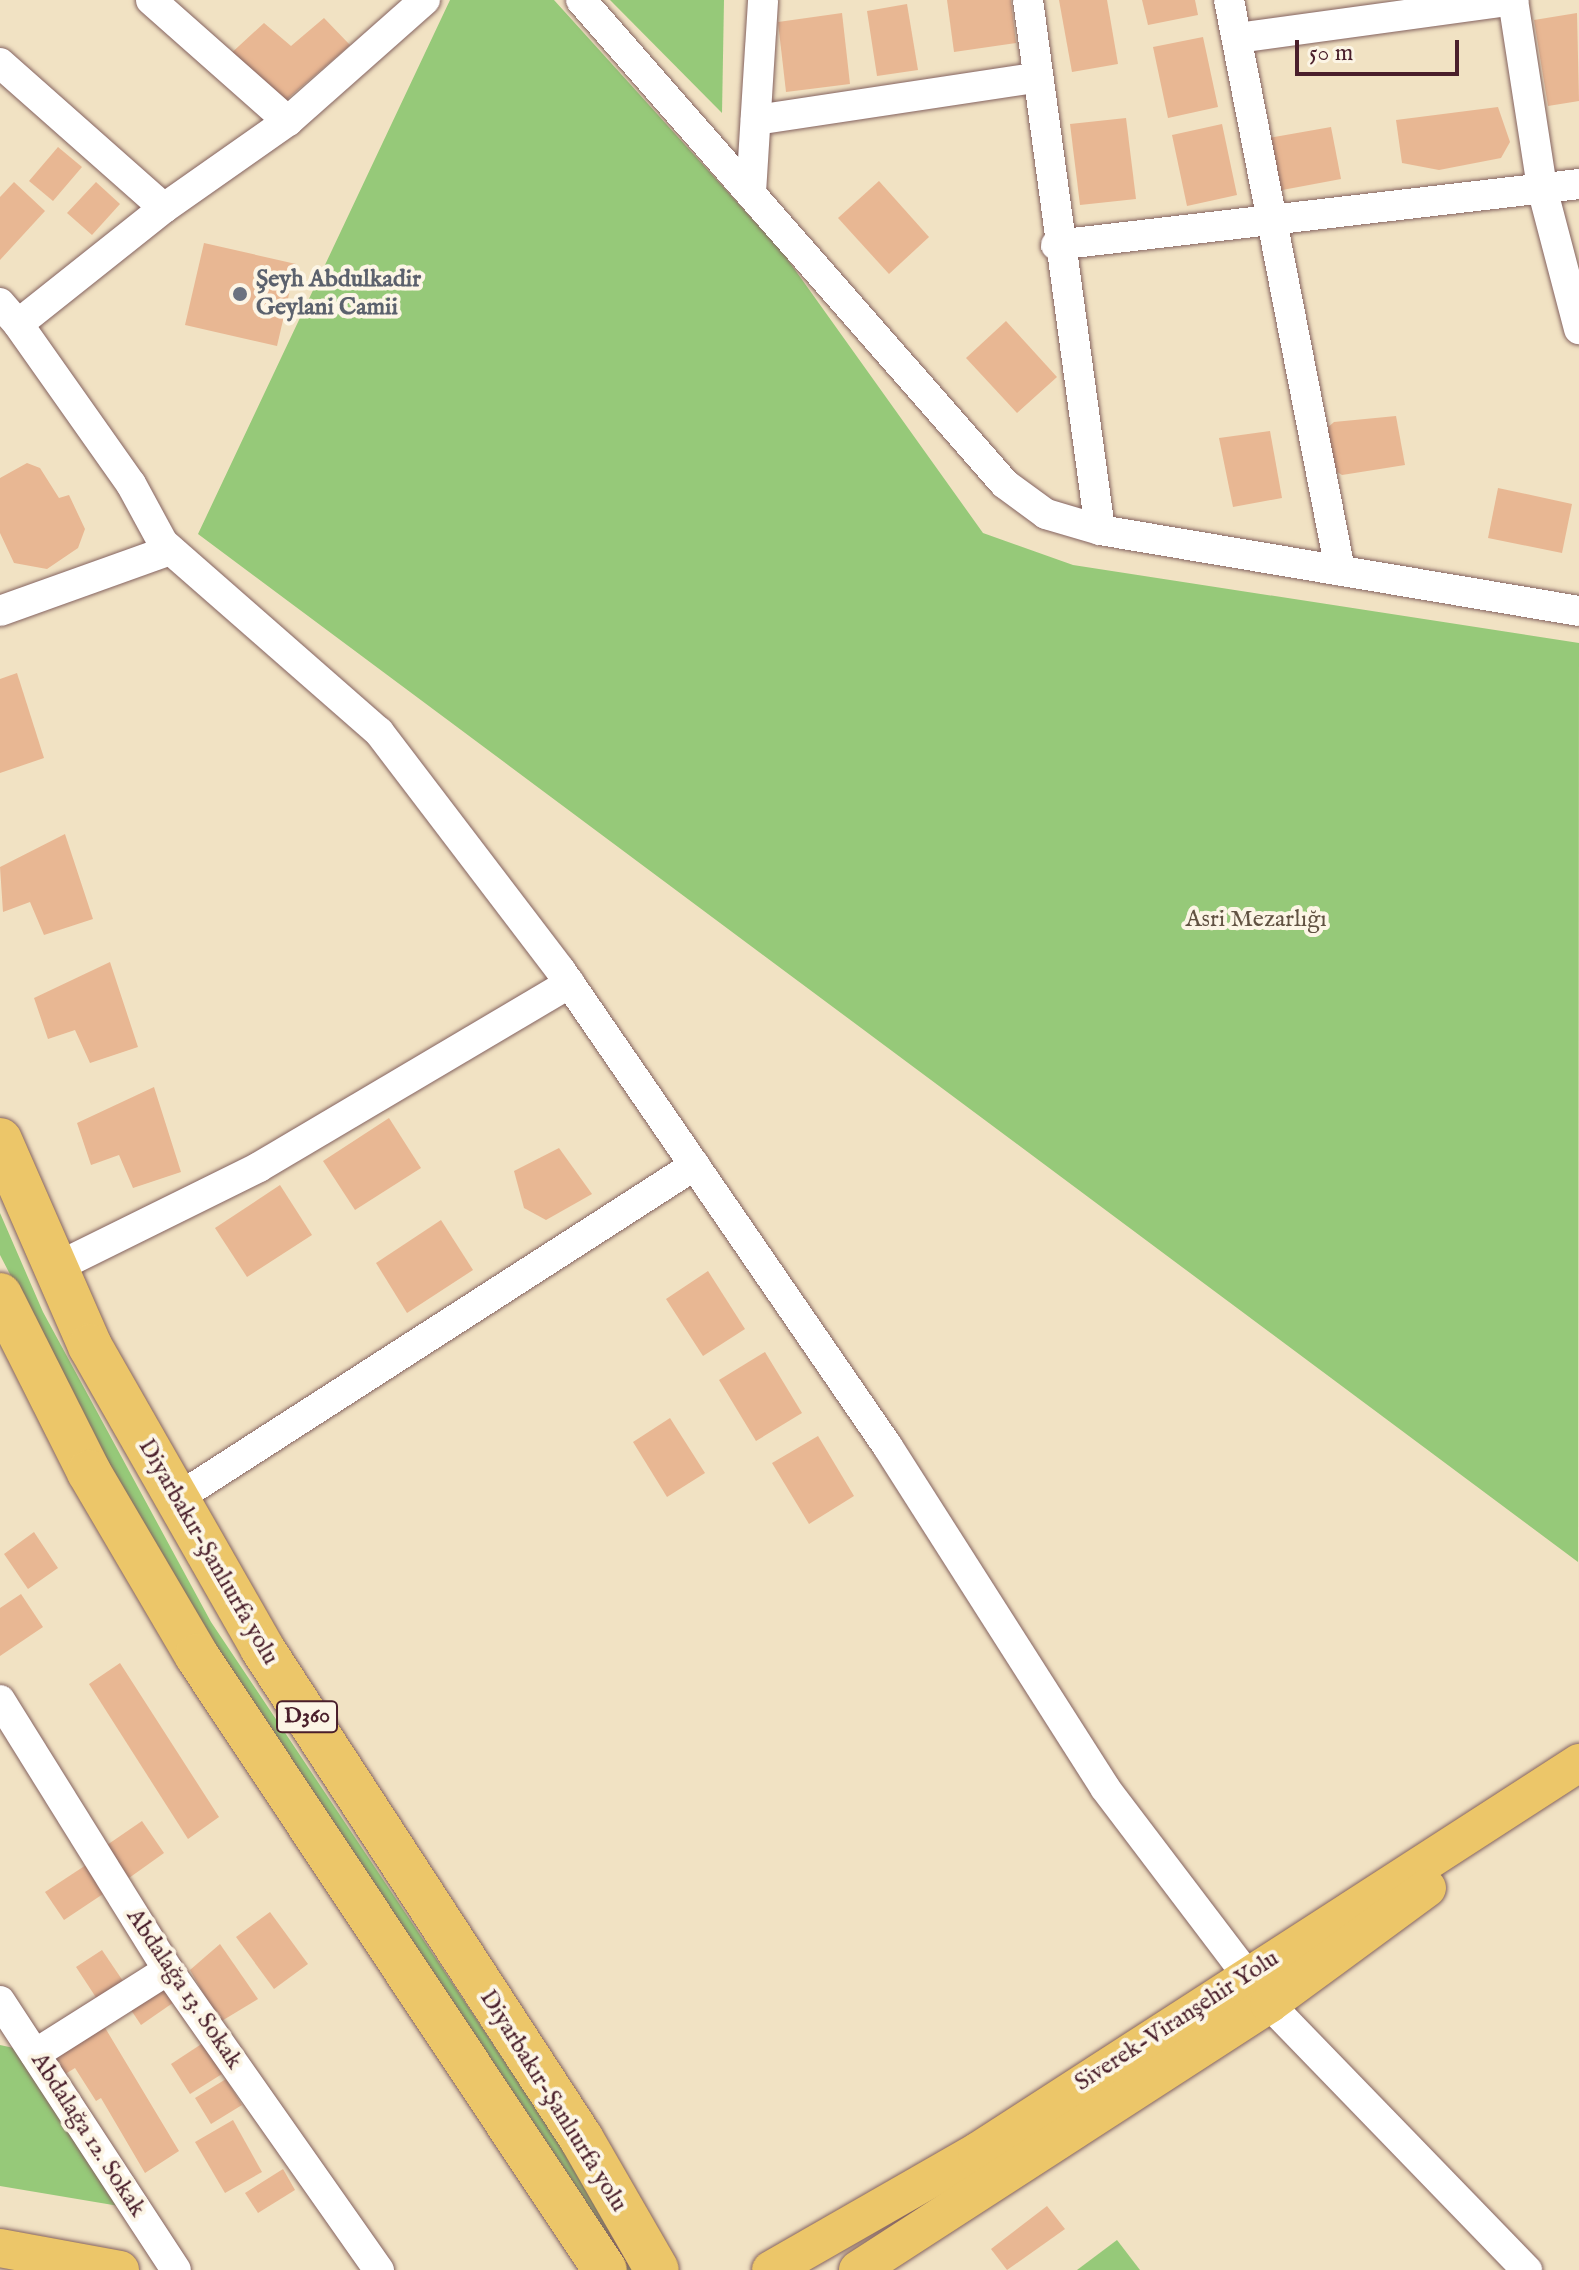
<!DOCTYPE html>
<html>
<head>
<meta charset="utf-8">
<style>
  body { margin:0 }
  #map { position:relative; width:1579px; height:2270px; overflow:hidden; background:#f1e2c3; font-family:"IM FELL English",serif }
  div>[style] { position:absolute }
  .green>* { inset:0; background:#96c979 }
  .building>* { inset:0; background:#e8b793 }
  .roads { filter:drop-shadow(0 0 2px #846360) drop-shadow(0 0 2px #846360) }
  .minor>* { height:30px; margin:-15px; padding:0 15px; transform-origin:15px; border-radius:15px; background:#fff }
  .major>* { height:38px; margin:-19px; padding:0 19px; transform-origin:19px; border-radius:19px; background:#ecc669 }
  .highway>* { height:44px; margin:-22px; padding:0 22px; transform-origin:22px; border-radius:22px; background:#ecc669 }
  .dots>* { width:22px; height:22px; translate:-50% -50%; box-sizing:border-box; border:4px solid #fcf5e5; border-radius:50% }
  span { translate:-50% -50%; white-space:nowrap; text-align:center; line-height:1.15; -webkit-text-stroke:8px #fcf5e5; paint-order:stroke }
  .shield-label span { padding:2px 6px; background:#fcf5e5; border:2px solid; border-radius:6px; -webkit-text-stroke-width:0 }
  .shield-label { font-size:22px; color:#4a1f2b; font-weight:700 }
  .worship-label { font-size:24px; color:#5b616d; font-weight:700 }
  .left { translate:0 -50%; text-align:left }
  .park-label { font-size:24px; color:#615242 }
  .street-label { font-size:24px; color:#4a1f2b }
  .scale { position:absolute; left:1295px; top:40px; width:164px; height:36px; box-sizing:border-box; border:4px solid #4a1f2b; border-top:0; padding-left:10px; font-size:24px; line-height:28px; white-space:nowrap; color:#4a1f2b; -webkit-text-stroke:6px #fcf5e5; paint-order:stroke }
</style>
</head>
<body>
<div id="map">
  <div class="green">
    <div style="clip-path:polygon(450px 0,554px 0,783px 253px,983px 533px,1073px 565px,1579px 643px,1578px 1562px,198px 534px)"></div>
    <div style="clip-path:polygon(610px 0,724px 0,722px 113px)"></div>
    <div style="clip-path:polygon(0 1213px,43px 1312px,211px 1622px,644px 2270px,611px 2270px,173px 1589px,0 1255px)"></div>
    <div style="clip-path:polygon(0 2045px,23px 2050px,119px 2206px,0 2186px)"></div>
    <div style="clip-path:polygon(1117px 2240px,1140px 2270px,1077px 2270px)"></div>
  </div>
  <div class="building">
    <div style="clip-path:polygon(947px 0,1011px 0,1016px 43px,954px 52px)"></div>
    <div style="clip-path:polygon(1059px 0,1107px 0,1118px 64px,1072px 72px)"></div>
    <div style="clip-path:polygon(1142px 0,1195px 0,1198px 15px,1148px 25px)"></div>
    <div style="clip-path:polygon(907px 4px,918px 70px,877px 76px,867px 11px)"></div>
    <div style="clip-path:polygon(842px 13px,850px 84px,786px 92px,778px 22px)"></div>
    <div style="clip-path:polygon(1577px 13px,1579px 101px,1548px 106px,1534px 20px)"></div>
    <div style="clip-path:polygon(324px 18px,350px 45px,286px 100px,226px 58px,264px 23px,291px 46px)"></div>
    <div style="clip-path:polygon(1203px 37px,1218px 107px,1168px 118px,1153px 47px)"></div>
    <div style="clip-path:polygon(1498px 107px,1510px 142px,1501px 158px,1439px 170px,1402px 163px,1396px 120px)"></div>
    <div style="clip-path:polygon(1126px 118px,1136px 199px,1080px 205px,1070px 124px)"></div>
    <div style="clip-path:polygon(1222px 124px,1237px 195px,1187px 206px,1172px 135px)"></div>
    <div style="clip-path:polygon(1331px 127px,1341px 179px,1277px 191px,1269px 138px)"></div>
    <div style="clip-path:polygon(58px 147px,82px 167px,53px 201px,29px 181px)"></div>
    <div style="clip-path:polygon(879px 181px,929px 237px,889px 274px,838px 218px)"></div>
    <div style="clip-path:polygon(14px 182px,45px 211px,0 260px,0 197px)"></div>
    <div style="clip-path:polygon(96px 182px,120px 204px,92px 235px,67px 213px)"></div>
    <div style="clip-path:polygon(204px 243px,296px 264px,277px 346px,185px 325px)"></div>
    <div style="clip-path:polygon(1006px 321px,1057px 377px,1017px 413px,966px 358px)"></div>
    <div style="clip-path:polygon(1396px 416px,1405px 465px,1342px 475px,1331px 468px,1326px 429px,1334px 422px)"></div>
    <div style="clip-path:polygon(1270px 431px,1282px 498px,1233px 507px,1219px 438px)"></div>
    <div style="clip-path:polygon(27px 463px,40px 468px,59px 498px,69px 495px,85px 529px,78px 548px,47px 569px,14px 563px,0 533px,0 478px)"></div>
    <div style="clip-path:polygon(1498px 488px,1572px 504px,1562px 553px,1488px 538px)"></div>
    <div style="clip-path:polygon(17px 673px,44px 758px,0 773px,0 679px)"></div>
    <div style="clip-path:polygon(65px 834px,93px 919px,44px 935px,30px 902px,3px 912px,0 867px)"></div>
    <div style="clip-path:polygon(110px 962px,138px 1047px,90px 1063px,75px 1030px,48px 1039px,34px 998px)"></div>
    <div style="clip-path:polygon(154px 1087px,181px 1172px,133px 1188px,119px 1155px,91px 1165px,77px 1123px)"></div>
    <div style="clip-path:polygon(389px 1118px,421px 1168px,355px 1210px,323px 1161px)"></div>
    <div style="clip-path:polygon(559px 1148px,592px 1194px,546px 1220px,524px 1208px,514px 1171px)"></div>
    <div style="clip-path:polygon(280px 1185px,312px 1235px,247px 1277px,215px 1228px)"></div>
    <div style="clip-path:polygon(441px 1220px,473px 1270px,407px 1313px,376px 1263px)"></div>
    <div style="clip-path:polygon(708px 1271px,745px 1329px,703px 1356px,666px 1299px)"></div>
    <div style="clip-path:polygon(765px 1352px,802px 1413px,756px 1441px,719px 1380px)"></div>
    <div style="clip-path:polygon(670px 1418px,705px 1473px,667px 1497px,633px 1442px)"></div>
    <div style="clip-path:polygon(818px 1436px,854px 1496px,809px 1524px,772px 1463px)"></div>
    <div style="clip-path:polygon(34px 1532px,58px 1568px,28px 1589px,4px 1554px)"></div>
    <div style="clip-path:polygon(21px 1594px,43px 1627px,0 1656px,0 1608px)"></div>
    <div style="clip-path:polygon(120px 1663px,219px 1817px,188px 1839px,89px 1684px)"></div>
    <div style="clip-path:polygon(142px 1821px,164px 1853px,129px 1878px,107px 1845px)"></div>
    <div style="clip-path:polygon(86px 1865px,106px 1892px,64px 1920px,45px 1892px)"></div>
    <div style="clip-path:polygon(270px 1912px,308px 1964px,274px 1989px,236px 1937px)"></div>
    <div style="clip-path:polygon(220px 1944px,258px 1999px,220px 2022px,190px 1970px)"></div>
    <div style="clip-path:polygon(102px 1950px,125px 1984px,99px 2002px,76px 1967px)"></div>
    <div style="clip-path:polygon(164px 1981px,177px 2000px,141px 2025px,129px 2007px)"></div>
    <div style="clip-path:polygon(101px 2021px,179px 2151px,145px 2173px,101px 2098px,96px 2101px,75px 2068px,62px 2076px,52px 2060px)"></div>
    <div style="clip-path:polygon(203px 2043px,222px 2074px,190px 2094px,171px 2064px)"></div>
    <div style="clip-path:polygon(226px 2079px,242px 2105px,211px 2124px,195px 2098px)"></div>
    <div style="clip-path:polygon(233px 2120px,262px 2172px,225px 2193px,195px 2142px)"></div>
    <div style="clip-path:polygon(283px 2169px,295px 2190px,258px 2213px,245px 2193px)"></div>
    <div style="clip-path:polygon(1047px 2206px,1065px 2229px,1007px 2270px,991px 2249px)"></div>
  </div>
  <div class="roads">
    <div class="minor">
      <div style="left:151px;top:0;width:183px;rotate:41.5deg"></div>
      <div style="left:288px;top:121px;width:151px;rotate:144.9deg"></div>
      <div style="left:581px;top:0;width:643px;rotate:48.78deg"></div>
      <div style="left:1005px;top:484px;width:51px;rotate:36.2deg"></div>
      <div style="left:1046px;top:514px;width:56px;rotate:16.5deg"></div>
      <div style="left:1100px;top:530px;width:486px;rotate:9.6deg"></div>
      <div style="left:1028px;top:0;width:535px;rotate:82.26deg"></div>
      <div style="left:1229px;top:0;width:581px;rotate:78.98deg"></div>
      <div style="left:1513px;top:0;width:190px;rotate:81.2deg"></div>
      <div style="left:1542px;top:188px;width:146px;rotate:75.3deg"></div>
      <div style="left:1237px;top:38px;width:279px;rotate:-7.8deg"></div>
      <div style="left:0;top:63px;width:219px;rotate:41.5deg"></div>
      <div style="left:164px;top:208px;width:186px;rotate:141.5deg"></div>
      <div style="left:18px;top:324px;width:28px;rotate:-131deg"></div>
      <div style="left:756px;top:120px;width:282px;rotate:-8.6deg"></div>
      <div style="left:288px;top:121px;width:183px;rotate:-41.5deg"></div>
      <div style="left:751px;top:192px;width:192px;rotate:-86.4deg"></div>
      <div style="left:1056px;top:245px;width:527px;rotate:-6.65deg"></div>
      <div style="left:18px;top:324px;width:196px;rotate:54.8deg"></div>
      <div style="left:131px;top:484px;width:67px;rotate:61.5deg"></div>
      <div style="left:163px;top:543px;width:287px;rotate:41.2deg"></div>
      <div style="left:379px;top:732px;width:300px;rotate:52.7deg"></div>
      <div style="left:561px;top:971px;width:577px;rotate:55.51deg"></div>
      <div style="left:888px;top:1447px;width:404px;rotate:57.5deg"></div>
      <div style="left:1105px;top:1788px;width:235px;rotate:52.8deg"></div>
      <div style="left:0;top:611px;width:181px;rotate:-19.7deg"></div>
      <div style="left:53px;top:1269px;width:230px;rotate:-26.3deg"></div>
      <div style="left:259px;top:1167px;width:361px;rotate:-30.6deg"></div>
      <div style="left:176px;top:1499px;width:617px;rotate:-32.76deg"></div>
      <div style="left:0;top:1700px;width:318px;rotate:58.1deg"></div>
      <div style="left:168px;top:1970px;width:367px;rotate:54.9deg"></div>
      <div style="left:0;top:2001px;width:321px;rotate:56.8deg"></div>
      <div style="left:1269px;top:2004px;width:371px;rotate:45.9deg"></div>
      <div style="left:35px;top:2054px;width:157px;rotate:-32.3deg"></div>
    </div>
    <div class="major">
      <div style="left:0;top:2248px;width:122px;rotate:10.4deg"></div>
      <div style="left:771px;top:2270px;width:237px;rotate:-29.8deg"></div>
      <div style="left:977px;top:2152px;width:717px;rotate:-32.87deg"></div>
      <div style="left:858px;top:2270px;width:490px;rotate:-32.9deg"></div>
      <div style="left:1269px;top:2004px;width:196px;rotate:-36.3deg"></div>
    </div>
    <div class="highway">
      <div style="left:0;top:1140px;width:225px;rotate:66.4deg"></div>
      <div style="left:90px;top:1346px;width:348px;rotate:60.3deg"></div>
      <div style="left:262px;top:1648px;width:585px;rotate:56.94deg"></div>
      <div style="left:581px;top:2138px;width:152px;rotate:60.1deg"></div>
      <div style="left:0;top:1295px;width:198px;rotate:63.3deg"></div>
      <div style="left:89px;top:1472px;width:213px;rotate:59.6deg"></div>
      <div style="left:197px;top:1656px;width:737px;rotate:56.4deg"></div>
    </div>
  </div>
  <div class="dots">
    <div style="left:240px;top:294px;background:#6b7280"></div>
  </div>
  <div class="shield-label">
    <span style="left:307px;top:1717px">D360</span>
  </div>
  <div class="worship-label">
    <span class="left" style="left:256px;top:294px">Şeyh Abdulkadir<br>Geylani Camii</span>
  </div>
  <div class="park-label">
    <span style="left:1256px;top:920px">Asri Mezarlığı</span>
  </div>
  <div class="street-label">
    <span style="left:208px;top:1552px;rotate:60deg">Diyarbakır-Şanlıurfa yolu</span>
    <span style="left:184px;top:1989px;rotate:56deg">Abdalağa 13. Sokak</span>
    <span style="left:1177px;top:2021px;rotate:-33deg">Siverek-Viranşehir Yolu</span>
    <span style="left:553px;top:2101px;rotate:58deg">Diyarbakır-Şanlıurfa yolu</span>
    <span style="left:88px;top:2135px;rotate:57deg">Abdalağa 12. Sokak</span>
  </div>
  <div class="scale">50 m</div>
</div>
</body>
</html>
